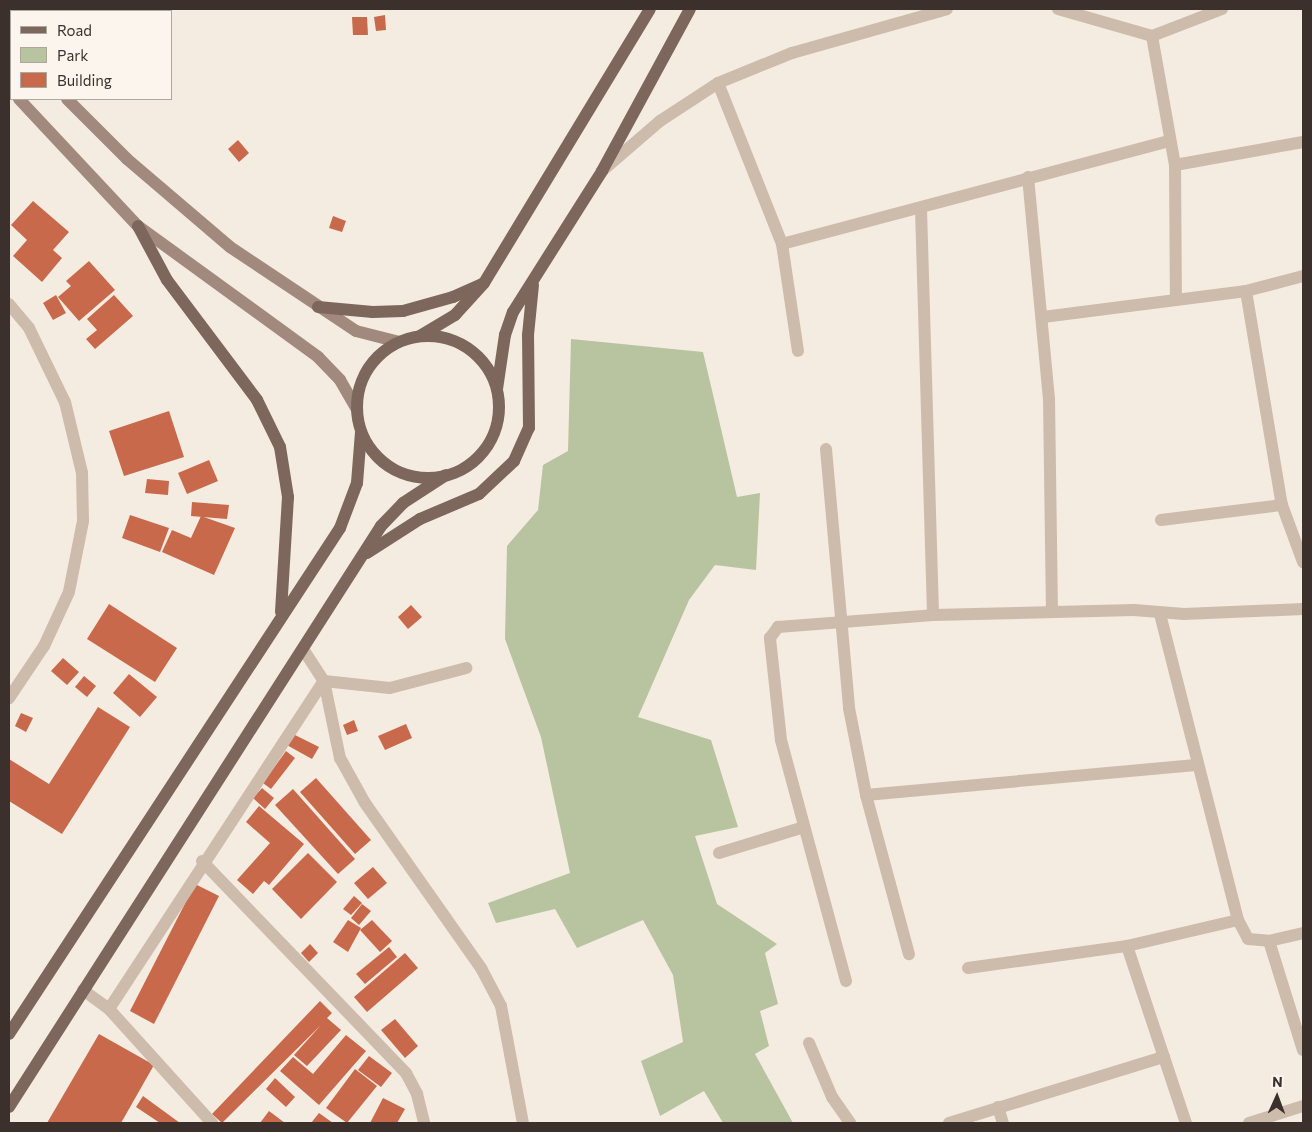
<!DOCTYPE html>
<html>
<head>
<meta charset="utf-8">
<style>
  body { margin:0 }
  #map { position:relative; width:1312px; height:1132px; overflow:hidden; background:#f4ebe1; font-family:Commissioner,sans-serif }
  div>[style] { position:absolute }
  .green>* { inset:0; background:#b8c4a0 }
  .building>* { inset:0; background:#c8694b }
  .lane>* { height:8px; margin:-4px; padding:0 4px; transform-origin:4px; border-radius:4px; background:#cdbbac }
  .street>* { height:12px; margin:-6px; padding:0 6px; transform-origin:6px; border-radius:6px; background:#cdbbac }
  .secondary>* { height:12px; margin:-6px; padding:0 6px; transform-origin:6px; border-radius:6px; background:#a18a7d }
  .primary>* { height:12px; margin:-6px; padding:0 6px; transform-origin:6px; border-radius:6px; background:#7d675c }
  .primary>.ring { margin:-6px; padding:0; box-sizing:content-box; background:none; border:12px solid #7d675c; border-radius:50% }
  span { translate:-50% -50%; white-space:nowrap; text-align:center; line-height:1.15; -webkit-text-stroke:4px #fbf5ee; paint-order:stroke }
  .frame { position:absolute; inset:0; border:10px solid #3b302b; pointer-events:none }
  .legend { position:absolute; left:10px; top:10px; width:162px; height:90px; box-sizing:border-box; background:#fbf5ee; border:1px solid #aea6a0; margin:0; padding:6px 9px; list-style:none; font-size:15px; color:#3b302b }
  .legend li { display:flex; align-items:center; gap:10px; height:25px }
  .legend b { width:25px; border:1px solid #aea6a0 }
  .north { position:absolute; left:1252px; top:1072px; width:50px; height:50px; -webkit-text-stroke:4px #fbf5ee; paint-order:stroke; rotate:2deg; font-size:14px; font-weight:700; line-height:20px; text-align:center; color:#3b302b }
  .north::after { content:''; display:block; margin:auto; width:18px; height:22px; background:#3b302b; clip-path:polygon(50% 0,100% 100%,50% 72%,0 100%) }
</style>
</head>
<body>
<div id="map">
  <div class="green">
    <div style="clip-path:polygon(571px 339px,703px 352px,737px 497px,760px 493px,756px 570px,715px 565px,689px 600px,638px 717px,711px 740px,738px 827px,695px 836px,717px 904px,777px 944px,765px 953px,778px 1004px,760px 1011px,769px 1046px,755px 1054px,793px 1123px,723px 1123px,704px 1091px,660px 1116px,641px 1061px,683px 1042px,673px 975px,643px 920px,577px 948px,555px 909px,496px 923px,488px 903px,570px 873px,541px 737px,505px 639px,507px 546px,538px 510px,543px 465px,568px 451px)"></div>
  </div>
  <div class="building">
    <div style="clip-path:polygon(385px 15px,386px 30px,376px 31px,374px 17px)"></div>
    <div style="clip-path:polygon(352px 17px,367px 17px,368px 35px,353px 35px)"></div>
    <div style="clip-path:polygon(238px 140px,249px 153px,239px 162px,228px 149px)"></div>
    <div style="clip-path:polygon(33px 201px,69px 232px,53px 250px,62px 258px,42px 282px,13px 256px,27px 240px,11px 225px)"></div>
    <div style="clip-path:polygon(333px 216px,346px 221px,342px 232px,329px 228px)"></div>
    <div style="clip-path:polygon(89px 261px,115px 290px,79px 321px,58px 297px,71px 286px,66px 281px)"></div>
    <div style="clip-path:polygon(56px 295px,66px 313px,53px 320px,43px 303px)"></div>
    <div style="clip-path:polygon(114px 295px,133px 316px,95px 349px,86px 339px,97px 330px,87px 319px)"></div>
    <div style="clip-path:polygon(169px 411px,184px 457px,124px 476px,109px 431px)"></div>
    <div style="clip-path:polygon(209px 460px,218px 481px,187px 494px,178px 473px)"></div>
    <div style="clip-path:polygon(147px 479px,169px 481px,168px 495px,145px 493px)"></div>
    <div style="clip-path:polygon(192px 502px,229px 505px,227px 519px,191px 516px)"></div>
    <div style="clip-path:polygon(130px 515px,169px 528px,160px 552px,122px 538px)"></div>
    <div style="clip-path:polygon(201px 516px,235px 528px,214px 575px,162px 552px,172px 530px,191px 538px)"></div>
    <div style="clip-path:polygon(109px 604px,177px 648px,155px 682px,87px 639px)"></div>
    <div style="clip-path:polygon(411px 605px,422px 617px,408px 629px,398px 617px)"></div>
    <div style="clip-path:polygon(63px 658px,79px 672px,67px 685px,51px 671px)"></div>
    <div style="clip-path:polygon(129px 674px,157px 697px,140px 717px,113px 693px)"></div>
    <div style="clip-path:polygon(84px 676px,96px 686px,87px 697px,75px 687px)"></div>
    <div style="clip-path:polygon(98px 707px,130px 727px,62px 834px,9px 801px,9px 759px,49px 784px)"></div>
    <div style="clip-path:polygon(21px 713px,33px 718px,26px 732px,15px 726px)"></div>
    <div style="clip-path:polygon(354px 720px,358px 731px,347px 735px,343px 725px)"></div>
    <div style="clip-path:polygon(406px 724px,412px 738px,385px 750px,378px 736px)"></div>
    <div style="clip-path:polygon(291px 733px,319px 747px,312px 759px,285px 744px)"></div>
    <div style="clip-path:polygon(286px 751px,295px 758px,271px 789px,263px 783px)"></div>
    <div style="clip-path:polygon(316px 778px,371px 840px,355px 854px,300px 792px)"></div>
    <div style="clip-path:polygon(262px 788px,274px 798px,265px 809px,253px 798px)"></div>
    <div style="clip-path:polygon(293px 789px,355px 859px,338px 874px,275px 805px)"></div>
    <div style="clip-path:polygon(259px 806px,304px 844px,269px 885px,264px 881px,253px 894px,237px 880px,270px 843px,246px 822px)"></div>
    <div style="clip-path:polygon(308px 853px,337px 882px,301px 919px,272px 889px)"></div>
    <div style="clip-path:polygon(373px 867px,387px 883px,368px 899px,354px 883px)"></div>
    <div style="clip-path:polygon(195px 884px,219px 896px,154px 1024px,130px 1011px)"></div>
    <div style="clip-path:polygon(354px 896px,362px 903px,351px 915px,343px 909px)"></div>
    <div style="clip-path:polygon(362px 904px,371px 911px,359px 925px,351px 918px)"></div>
    <div style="clip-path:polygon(348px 920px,361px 928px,348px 952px,333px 942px)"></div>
    <div style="clip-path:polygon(372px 920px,392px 941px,380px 952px,360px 930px)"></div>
    <div style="clip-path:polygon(310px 944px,318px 953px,309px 962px,301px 953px)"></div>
    <div style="clip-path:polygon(389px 947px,397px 957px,365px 984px,356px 974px)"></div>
    <div style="clip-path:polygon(405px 953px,418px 968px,367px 1012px,354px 997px)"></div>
    <div style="clip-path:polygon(320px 1001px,332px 1013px,327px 1018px,341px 1030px,307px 1066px,294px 1055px,321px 1025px,222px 1123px,212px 1114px)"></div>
    <div style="clip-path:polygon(395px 1019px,418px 1046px,405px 1058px,381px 1030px)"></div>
    <div style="clip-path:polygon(99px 1034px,154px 1065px,121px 1123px,47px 1123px)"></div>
    <div style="clip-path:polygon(346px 1035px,366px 1051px,319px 1105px,280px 1071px,293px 1057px,313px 1074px)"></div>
    <div style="clip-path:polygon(369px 1056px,392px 1073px,381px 1087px,358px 1070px)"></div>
    <div style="clip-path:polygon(355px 1069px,377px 1086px,347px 1123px,326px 1108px)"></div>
    <div style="clip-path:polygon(275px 1078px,295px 1097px,286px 1107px,266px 1089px)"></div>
    <div style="clip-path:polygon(143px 1096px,180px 1123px,160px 1123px,136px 1107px)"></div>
    <div style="clip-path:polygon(383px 1098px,405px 1109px,397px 1123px,370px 1123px)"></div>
    <div style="clip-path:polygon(269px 1111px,285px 1123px,260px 1123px)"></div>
    <div style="clip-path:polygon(319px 1113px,333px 1123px,311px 1123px)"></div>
  </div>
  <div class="lane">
    <div style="left:24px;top:11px;width:3px;rotate:-45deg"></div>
  </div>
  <div class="street">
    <div style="left:1058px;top:9px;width:98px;rotate:16deg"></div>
    <div style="left:1152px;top:36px;width:75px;rotate:-21.1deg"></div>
    <div style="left:1152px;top:36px;width:131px;rotate:79.9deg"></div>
    <div style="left:1175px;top:165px;width:135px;rotate:89.6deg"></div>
    <div style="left:718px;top:83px;width:173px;rotate:68.3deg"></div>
    <div style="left:782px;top:244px;width:108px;rotate:81.5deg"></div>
    <div style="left:1175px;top:165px;width:130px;rotate:-10.2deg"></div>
    <div style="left:602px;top:171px;width:77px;rotate:-40.8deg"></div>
    <div style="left:660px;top:121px;width:69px;rotate:-33.2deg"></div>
    <div style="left:718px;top:83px;width:80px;rotate:-22.1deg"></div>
    <div style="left:792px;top:53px;width:161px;rotate:-15.8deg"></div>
    <div style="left:1028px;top:177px;width:223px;rotate:84.6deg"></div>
    <div style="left:1049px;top:399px;width:213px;rotate:89.2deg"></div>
    <div style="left:921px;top:209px;width:406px;rotate:88.3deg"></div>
    <div style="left:782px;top:244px;width:400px;rotate:-14.9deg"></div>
    <div style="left:1246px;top:291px;width:217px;rotate:80.5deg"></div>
    <div style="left:1282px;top:505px;width:61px;rotate:69.8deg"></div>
    <div style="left:9px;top:304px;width:31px;rotate:50deg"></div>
    <div style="left:29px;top:328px;width:82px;rotate:64.1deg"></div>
    <div style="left:65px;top:402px;width:73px;rotate:76.5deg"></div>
    <div style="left:82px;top:473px;width:48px;rotate:88.8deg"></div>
    <div style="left:83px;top:521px;width:72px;rotate:101.2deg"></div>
    <div style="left:69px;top:592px;width:60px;rotate:114.8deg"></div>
    <div style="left:44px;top:646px;width:63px;rotate:123.9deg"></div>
    <div style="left:1043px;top:317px;width:205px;rotate:-7.3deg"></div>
    <div style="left:1246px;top:291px;width:59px;rotate:-14.7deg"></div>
    <div style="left:826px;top:449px;width:260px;rotate:84.9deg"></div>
    <div style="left:849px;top:708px;width:89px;rotate:78.9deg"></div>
    <div style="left:866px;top:795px;width:165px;rotate:74.9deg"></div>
    <div style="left:1161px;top:520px;width:122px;rotate:-7.1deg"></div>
    <div style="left:1160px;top:614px;width:316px;rotate:75.7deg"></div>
    <div style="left:1238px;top:920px;width:21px;rotate:62deg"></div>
    <div style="left:1248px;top:939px;width:21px;rotate:5deg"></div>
    <div style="left:1269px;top:941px;width:114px;rotate:72.7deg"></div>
    <div style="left:303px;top:649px;width:38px;rotate:57deg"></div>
    <div style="left:324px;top:681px;width:79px;rotate:78.3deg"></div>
    <div style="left:340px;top:758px;width:51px;rotate:60.9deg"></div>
    <div style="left:365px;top:803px;width:202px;rotate:54.9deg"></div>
    <div style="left:481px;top:968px;width:43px;rotate:62.2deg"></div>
    <div style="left:501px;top:1006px;width:119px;rotate:79.4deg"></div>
    <div style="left:866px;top:795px;width:331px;rotate:-5.2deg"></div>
    <div style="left:719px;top:853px;width:89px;rotate:-17deg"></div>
    <div style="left:202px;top:861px;width:294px;rotate:46.1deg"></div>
    <div style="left:406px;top:1073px;width:24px;rotate:62deg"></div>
    <div style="left:417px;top:1094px;width:30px;rotate:76deg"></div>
    <div style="left:1269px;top:941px;width:35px;rotate:-13deg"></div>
    <div style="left:1127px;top:946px;width:187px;rotate:71.6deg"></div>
    <div style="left:968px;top:968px;width:161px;rotate:-7.9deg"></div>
    <div style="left:1127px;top:946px;width:114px;rotate:-13.2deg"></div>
    <div style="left:846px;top:981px;width:250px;rotate:-105.1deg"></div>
    <div style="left:781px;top:740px;width:103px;rotate:-96.2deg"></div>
    <div style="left:770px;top:638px;width:14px;rotate:-54deg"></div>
    <div style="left:778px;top:627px;width:155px;rotate:-4.4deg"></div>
    <div style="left:933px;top:615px;width:201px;rotate:-1.4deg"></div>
    <div style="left:1134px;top:610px;width:50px;rotate:4.6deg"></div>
    <div style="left:1184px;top:614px;width:119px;rotate:-2.4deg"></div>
    <div style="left:83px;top:990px;width:32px;rotate:36deg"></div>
    <div style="left:109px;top:1009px;width:154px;rotate:47.9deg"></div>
    <div style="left:109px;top:1009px;width:392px;rotate:-56.8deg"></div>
    <div style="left:324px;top:681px;width:66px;rotate:6.1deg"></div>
    <div style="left:390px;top:688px;width:79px;rotate:-14.7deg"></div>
    <div style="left:809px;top:1043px;width:59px;rotate:66.9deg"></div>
    <div style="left:832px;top:1097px;width:32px;rotate:55deg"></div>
    <div style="left:998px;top:1107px;width:17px;rotate:73deg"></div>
    <div style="left:949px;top:1123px;width:225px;rotate:-17.1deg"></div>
    <div style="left:1249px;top:1123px;width:57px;rotate:-17.5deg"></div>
  </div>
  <div class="secondary">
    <div style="left:9px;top:29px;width:4px;rotate:63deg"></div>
    <div style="left:9px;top:86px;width:4px;rotate:56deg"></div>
    <div style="left:19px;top:99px;width:174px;rotate:46.9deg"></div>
    <div style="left:138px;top:226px;width:223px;rotate:36deg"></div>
    <div style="left:318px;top:357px;width:32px;rotate:46deg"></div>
    <div style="left:340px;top:380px;width:34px;rotate:60deg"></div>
    <div style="left:67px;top:99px;width:85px;rotate:45deg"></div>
    <div style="left:127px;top:159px;width:135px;rotate:40.5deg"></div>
    <div style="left:230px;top:247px;width:151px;rotate:33.7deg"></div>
    <div style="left:356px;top:331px;width:44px;rotate:14.3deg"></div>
  </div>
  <div class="primary">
    <div style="left:138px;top:226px;width:61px;rotate:61.8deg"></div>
    <div style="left:167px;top:280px;width:150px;rotate:53.1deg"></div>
    <div style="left:257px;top:400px;width:52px;rotate:63.9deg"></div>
    <div style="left:280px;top:447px;width:51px;rotate:80.9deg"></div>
    <div style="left:288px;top:497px;width:115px;rotate:93.5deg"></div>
    <div style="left:318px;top:307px;width:55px;rotate:5.2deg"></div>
    <div style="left:373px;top:312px;width:30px;rotate:-2deg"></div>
    <div style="left:403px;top:311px;width:52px;rotate:-15.6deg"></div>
    <div style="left:453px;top:297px;width:32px;rotate:-24deg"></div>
    <div style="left:420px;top:336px;width:41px;rotate:-31deg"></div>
    <div style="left:455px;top:315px;width:43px;rotate:-47.8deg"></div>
    <div style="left:484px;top:283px;width:320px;rotate:-58.8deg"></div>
    <div class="ring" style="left:357px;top:336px;width:130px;height:130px"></div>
    <div style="left:497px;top:389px;width:55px;rotate:-81.6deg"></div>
    <div style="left:505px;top:335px;width:24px;rotate:-71deg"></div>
    <div style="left:513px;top:312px;width:167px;rotate:-57.7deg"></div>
    <div style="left:602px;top:171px;width:184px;rotate:-61.5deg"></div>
    <div style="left:367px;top:553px;width:63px;rotate:-32.7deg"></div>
    <div style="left:420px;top:519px;width:64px;rotate:-23deg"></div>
    <div style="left:479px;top:494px;width:48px;rotate:-43.3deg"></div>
    <div style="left:514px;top:461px;width:36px;rotate:-66deg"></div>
    <div style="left:529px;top:428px;width:93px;rotate:-90.6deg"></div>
    <div style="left:528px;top:335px;width:50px;rotate:-84.3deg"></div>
    <div style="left:9px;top:1034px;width:605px;rotate:-56.81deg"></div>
    <div style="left:340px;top:528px;width:48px;rotate:-69.3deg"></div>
    <div style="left:357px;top:483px;width:51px;rotate:-85.5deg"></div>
    <div style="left:9px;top:1107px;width:690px;rotate:-57.37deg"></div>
    <div style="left:381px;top:526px;width:32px;rotate:-46deg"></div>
    <div style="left:403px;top:503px;width:51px;rotate:-33.1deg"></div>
  </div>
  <div class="frame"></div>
  <ul class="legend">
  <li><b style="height:6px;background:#7d675c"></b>Road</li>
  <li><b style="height:14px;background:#b8c4a0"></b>Park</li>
  <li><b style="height:14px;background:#c8694b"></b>Building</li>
  </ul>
  <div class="north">N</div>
</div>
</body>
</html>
